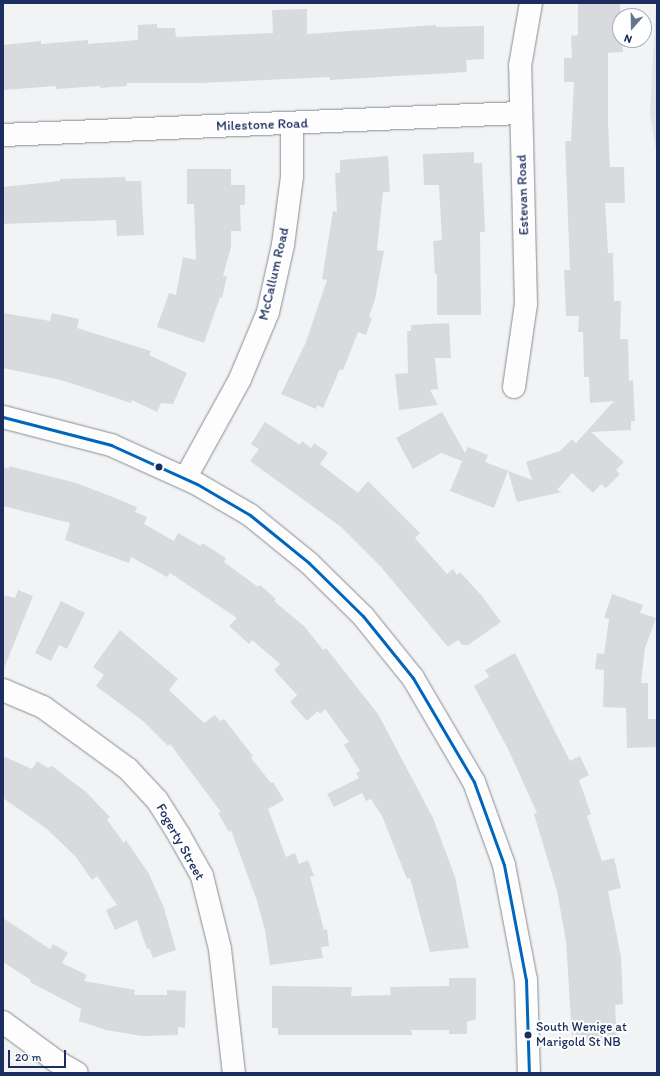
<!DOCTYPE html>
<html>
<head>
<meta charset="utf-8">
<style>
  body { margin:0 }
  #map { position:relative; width:660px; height:1076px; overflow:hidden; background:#f2f3f4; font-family:Itim,sans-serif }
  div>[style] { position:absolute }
  .green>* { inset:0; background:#e0e3e8 }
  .building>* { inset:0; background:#d8dadd }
  .roads { filter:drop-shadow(0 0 1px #888c95) drop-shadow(0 0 1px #888c95) }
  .minor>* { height:22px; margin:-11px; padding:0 11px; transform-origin:11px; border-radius:11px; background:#fdfdfd }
  .bus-1>* { height:3px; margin:-1.5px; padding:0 1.5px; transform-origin:1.5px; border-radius:1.5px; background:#0065bd }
  .dots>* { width:11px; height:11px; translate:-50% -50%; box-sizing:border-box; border:2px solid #fff; border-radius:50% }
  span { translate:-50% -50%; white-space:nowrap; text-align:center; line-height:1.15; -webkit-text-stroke:4px #fff; paint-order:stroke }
  .bus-label { font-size:13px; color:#1b2f5e }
  .left { translate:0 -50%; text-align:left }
  .street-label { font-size:14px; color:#1b2f5e }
  .frame { position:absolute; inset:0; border:4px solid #1b2f5e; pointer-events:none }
  .north { position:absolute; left:612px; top:8px; width:40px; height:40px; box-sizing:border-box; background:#fff; border:1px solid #a4acbf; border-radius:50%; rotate:200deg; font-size:11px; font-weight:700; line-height:16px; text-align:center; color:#1b2f5e }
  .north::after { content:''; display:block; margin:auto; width:14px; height:18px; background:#667492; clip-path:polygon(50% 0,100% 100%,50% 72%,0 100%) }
  .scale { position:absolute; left:8px; top:1050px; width:58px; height:18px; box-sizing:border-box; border:2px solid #1b2f5e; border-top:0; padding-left:5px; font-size:12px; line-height:14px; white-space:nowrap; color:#1b2f5e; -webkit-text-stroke:3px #fff; paint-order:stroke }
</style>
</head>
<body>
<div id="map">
  <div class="green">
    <div style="clip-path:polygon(656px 3px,657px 3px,657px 155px,650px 114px)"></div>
  </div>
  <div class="building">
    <div style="clip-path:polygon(578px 3px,620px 3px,620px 40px,622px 40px,623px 52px,608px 53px,608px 123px,610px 167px,624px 167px,625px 203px,605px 203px,608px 253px,613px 253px,614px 301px,621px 301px,620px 339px,628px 339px,629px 381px,633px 380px,635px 421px,631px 421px,631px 430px,591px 432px,624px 462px,616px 470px,620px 474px,606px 488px,601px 484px,593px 493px,572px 473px,557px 490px,562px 492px,517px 502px,508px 471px,494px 508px,450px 491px,462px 461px,441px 453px,413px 469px,396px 438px,442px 412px,465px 453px,468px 447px,488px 455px,485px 462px,532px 480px,526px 462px,560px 451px,572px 439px,576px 443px,614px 401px,590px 403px,589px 377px,584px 377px,583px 332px,578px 332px,579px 316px,566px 316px,564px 270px,570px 270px,565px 141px,571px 141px,574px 82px,564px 82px,564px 58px,572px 58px,571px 36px,578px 35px)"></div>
    <div style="clip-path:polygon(307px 9px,307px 34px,436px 25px,436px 27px,484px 26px,484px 59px,466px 60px,467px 72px,330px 80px,330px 77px,200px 83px,127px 83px,127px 86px,111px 87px,101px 88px,100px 86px,56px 89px,56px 86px,3px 90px,3px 45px,41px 41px,41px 44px,88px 40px,88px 44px,138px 40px,138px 25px,157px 24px,157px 28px,175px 28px,176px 37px,273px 33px,272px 10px)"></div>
    <div style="clip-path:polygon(474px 152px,474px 163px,482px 163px,485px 232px,480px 232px,481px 315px,437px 315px,437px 274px,435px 274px,433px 241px,442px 240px,439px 185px,424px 185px,423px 154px)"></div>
    <div style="clip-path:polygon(388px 156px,390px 192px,383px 192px,377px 250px,384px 251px,375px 299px,369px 317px,372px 318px,366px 335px,358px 332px,343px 370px,340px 369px,323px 408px,317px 405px,316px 409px,281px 394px,306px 342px,327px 280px,322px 279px,333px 211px,337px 212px,335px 173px,340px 173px,340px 160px)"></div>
    <div style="clip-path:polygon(187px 169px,231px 169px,231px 185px,245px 185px,245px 205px,240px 205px,241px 231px,231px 231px,231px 247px,223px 276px,227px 276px,222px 298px,220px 297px,204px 343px,157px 327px,169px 293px,176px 295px,183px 257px,196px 260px,194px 204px,187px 204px)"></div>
    <div style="clip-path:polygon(125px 177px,126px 181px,141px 181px,144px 235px,117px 236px,116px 220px,3px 224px,3px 187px,60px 181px,60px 179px)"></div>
    <div style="clip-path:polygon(3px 313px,50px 321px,52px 313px,79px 319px,77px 328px,151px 351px,149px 355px,187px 373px,173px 404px,161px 403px,157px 412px,132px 400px,131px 403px,61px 380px,3px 368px)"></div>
    <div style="clip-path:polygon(449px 323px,451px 358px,435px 358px,438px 389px,430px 390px,438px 405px,399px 410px,395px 374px,408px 373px,407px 331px,411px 331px,411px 325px)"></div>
    <div style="clip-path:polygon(265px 422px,300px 445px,302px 441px,311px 448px,314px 443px,328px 453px,320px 464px,358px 493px,368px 481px,420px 533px,415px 538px,447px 574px,453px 569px,457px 575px,460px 572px,482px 596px,501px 622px,468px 645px,462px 645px,458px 640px,448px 647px,381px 567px,341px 527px,250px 461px,259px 449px,251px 444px)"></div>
    <div style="clip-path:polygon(9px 466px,76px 483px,110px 496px,137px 507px,135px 512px,147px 517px,144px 524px,174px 541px,178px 533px,201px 546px,202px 543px,226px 558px,224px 562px,258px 587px,260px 585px,276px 599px,274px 601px,305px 627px,323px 650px,326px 648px,378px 714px,433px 818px,455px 877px,469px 948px,430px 952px,410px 878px,407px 879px,382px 816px,371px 799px,366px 801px,362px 793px,334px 807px,327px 794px,359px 778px,356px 773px,360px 771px,344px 745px,349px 742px,325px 709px,320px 714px,318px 711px,307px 721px,290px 702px,297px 695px,274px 670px,280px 664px,252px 640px,249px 644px,229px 626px,237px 618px,170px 573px,167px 577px,131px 557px,129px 563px,65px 540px,70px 523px,3px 506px,3px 467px,9px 469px)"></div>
    <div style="clip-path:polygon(18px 590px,33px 596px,3px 671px,3px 595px,15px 598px)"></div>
    <div style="clip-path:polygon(612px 594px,643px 605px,640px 613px,656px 618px,645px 648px,641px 683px,648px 683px,648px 719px,657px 719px,657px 747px,627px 748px,626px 708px,603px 707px,604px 670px,595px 669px,597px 653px,604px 654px,609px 619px,604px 618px)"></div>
    <div style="clip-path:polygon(61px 601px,85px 613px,67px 649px,59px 645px,51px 661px,35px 653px)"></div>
    <div style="clip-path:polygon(120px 630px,178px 679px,169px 690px,204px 723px,215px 715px,220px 721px,224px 719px,253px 756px,251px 758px,271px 783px,273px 782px,284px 800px,268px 809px,286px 857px,295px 853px,299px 864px,308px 860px,314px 876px,310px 877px,324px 930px,327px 929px,329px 946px,321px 947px,323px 958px,270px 965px,265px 930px,257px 901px,231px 830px,229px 832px,218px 813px,221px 812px,170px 744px,168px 746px,143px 721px,96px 686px,104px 675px,93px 667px)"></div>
    <div style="clip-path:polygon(515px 653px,570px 761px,580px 756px,589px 775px,579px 780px,591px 814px,587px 816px,602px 861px,614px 858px,621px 888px,608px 891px,621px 957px,623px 1004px,615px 1005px,617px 1043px,587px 1044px,586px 1035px,572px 1035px,566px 941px,557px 891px,534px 814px,537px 813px,508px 749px,474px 686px,489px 677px,485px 670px)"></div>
    <div style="clip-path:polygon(3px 756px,32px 769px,37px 761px,48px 768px,52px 766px,86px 792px,110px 817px,107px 820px,124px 843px,126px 840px,149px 874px,164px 908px,176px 950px,153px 958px,149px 948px,147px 949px,137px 920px,115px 930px,106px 910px,117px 905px,97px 876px,92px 880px,76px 857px,47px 829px,3px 798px)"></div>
    <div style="clip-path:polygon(3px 918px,50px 949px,53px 944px,68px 953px,62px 963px,87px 975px,84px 981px,135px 990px,134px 995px,167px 995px,167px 990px,186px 991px,185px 1028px,178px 1027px,178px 1035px,142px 1036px,106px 1030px,79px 1021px,81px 1009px,30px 982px,31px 980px,3px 962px)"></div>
    <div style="clip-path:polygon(449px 978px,476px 978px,476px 1019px,467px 1022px,467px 1034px,449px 1034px,449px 1030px,411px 1030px,412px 1035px,278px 1035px,278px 1028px,272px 1028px,272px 986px,352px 987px,351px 996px,391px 995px,390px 987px,449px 986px)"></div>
  </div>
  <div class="roads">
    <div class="minor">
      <div style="left:3px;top:135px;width:517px;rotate:-2.44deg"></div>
      <div style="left:514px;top:387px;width:84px;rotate:-81.8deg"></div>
      <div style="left:526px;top:304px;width:238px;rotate:-91.4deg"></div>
      <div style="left:520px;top:66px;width:64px;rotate:-80.1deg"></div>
      <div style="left:3px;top:417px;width:112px;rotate:14.5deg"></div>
      <div style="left:111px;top:445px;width:94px;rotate:24.4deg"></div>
      <div style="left:197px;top:484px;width:61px;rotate:30.3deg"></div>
      <div style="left:250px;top:515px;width:76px;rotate:39.1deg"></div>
      <div style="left:309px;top:563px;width:76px;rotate:44.5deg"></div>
      <div style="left:363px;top:616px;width:80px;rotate:51.1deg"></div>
      <div style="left:413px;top:678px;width:121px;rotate:59.6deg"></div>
      <div style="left:474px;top:782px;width:88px;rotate:70.1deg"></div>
      <div style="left:504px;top:865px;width:117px;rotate:79.2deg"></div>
      <div style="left:526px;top:980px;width:93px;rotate:88.2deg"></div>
      <div style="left:186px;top:477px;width:112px;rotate:-61.1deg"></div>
      <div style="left:240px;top:379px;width:73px;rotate:-67.3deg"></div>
      <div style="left:268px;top:312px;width:69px;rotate:-77.4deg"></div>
      <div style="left:283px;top:245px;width:69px;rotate:-82.5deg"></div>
      <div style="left:292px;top:177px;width:53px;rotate:-90deg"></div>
      <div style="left:3px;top:690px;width:43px;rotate:23deg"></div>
      <div style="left:43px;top:707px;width:105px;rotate:36.1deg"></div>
      <div style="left:128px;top:769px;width:42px;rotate:46.9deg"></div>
      <div style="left:157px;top:800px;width:41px;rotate:57.8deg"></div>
      <div style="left:179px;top:835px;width:47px;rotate:60.7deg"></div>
      <div style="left:202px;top:876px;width:75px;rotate:76.1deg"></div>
      <div style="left:220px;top:949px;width:125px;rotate:83.6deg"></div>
      <div style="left:3px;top:1022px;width:66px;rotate:36.3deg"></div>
      <div style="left:56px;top:1061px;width:24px;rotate:30deg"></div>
    </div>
  </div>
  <div class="bus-1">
    <div style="left:3px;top:417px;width:112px;rotate:14.5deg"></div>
    <div style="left:111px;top:445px;width:94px;rotate:24.4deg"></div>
    <div style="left:197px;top:484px;width:61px;rotate:30.3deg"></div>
    <div style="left:250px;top:515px;width:76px;rotate:39.1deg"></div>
    <div style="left:309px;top:563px;width:76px;rotate:44.5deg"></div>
    <div style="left:363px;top:616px;width:80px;rotate:51.1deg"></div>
    <div style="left:413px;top:678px;width:121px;rotate:59.6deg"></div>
    <div style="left:474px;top:782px;width:88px;rotate:70.1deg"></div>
    <div style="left:504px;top:865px;width:117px;rotate:79.2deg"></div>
    <div style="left:526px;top:980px;width:93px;rotate:88.2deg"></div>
  </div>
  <div class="dots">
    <div style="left:159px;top:467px;background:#1b2f5e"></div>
    <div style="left:528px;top:1035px;background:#1b2f5e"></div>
  </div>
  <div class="bus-label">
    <span class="left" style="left:536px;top:1035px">South Wenige at<br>Marigold St NB</span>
  </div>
  <div class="street-label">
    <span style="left:262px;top:125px;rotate:-2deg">Milestone Road</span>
    <span style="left:523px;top:195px;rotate:-92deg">Estevan Road</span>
    <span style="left:274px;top:274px;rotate:-77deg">McCallum Road</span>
    <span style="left:180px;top:842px;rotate:61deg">Fogerty Street</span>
  </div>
  <div class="frame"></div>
  <div class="north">N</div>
  <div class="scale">20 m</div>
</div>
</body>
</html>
